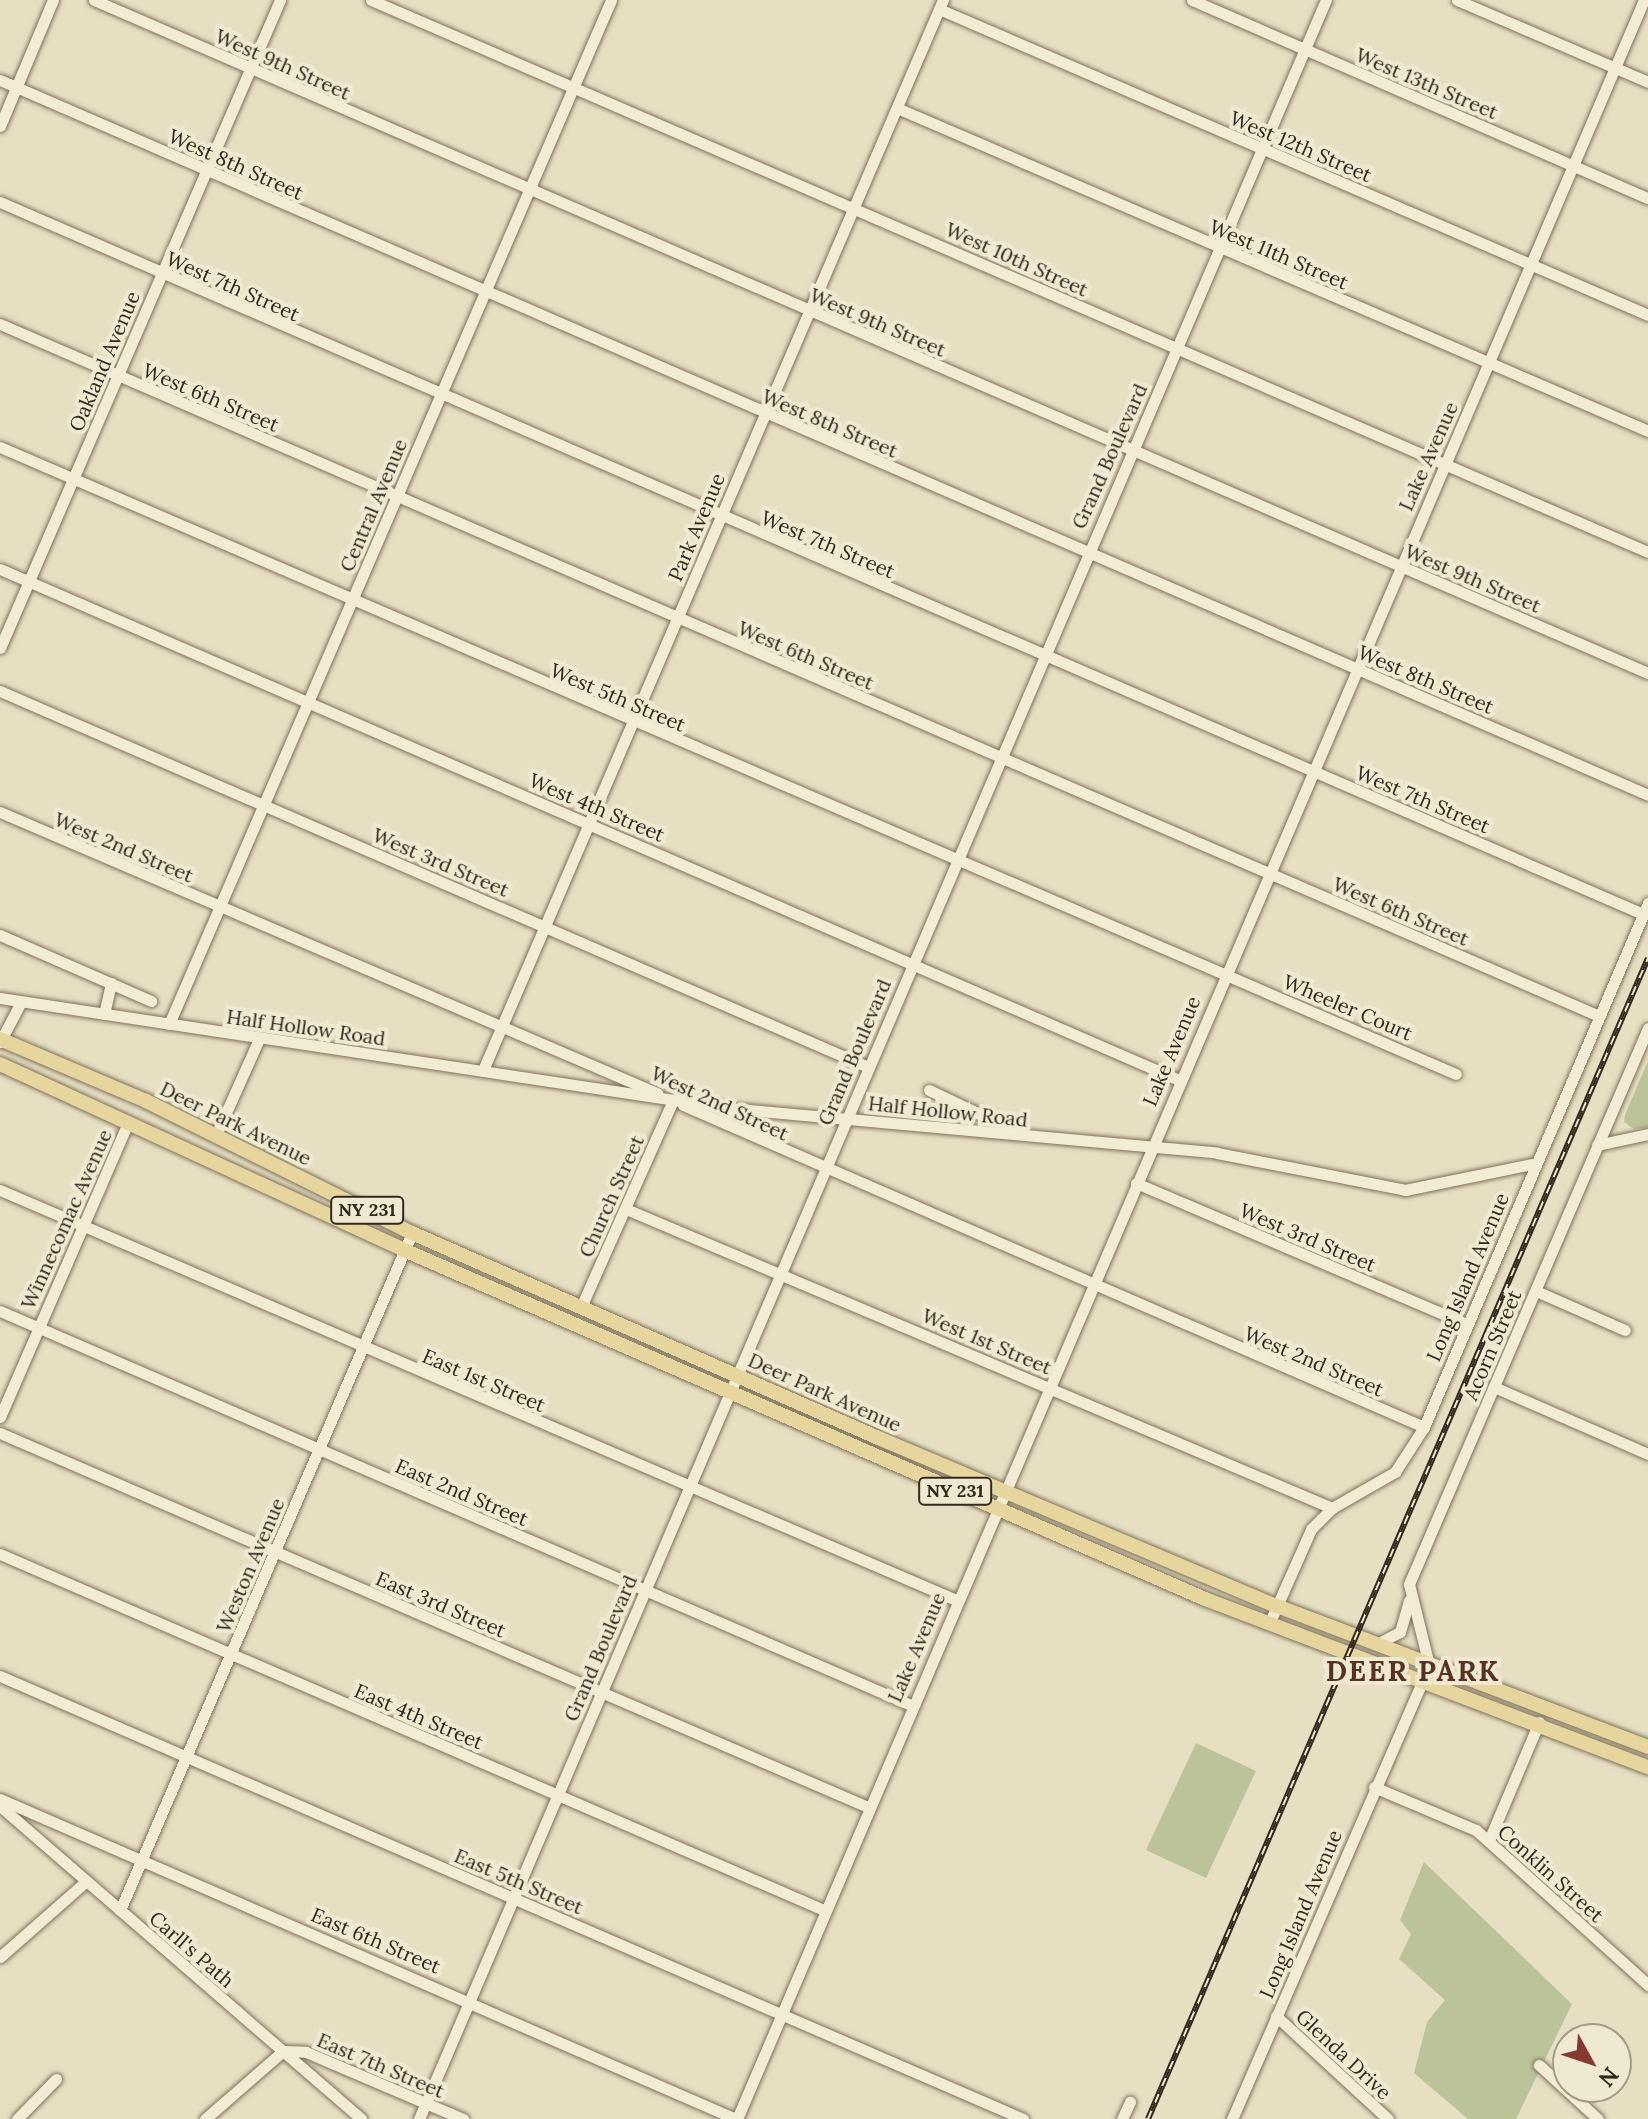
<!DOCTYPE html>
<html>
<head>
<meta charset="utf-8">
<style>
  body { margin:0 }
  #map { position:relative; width:1648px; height:2119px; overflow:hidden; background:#e7dfc2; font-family:Lora,serif }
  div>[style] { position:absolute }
  .green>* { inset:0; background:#bbc498 }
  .roads { filter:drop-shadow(0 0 2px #7f715c) drop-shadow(0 0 2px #7f715c) }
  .minor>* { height:11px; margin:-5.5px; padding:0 5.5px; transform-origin:5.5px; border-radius:5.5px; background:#f3ecd4 }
  .major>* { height:14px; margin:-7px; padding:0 7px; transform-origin:7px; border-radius:7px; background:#e6d69e }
  .rail>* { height:6px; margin-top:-3px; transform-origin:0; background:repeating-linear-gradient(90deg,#f0e9d1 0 9px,#31281e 0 18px); box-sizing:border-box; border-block:2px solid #31281e }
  span { translate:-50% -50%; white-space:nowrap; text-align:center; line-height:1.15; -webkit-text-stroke:8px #f0e9d1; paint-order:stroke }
  .shield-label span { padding:2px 6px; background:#f0e9d1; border:2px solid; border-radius:6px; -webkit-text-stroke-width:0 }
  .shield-label { font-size:18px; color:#31281e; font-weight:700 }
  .street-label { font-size:20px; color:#31281e }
  .district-label { font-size:28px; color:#583223; font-weight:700; letter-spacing:2px }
  .north { position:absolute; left:1552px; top:2023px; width:80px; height:80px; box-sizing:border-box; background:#f0e9d1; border:2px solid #a49c89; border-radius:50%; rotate:130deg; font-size:22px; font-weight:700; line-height:32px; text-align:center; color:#31281e }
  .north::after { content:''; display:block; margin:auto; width:28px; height:36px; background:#863933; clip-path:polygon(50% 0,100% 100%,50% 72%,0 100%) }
</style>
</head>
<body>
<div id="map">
  <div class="green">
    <div style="clip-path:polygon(1648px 1061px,1648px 1127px,1634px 1129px,1624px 1122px,1625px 1115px)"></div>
    <div style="clip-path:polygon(1196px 1743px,1256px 1771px,1206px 1878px,1146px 1850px)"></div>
    <div style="clip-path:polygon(1424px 1862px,1572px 2004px,1516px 2119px,1468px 2119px,1414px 2073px,1427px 2022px,1445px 2000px,1399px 1959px,1411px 1934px,1400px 1920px)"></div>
  </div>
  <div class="roads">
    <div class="minor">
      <div style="left:94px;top:0;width:1693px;rotate:23.42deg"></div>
      <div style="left:371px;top:0;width:1391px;rotate:23.38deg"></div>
      <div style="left:1192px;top:0;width:497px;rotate:23.5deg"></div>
      <div style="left:1457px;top:0;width:208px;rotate:23.2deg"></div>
      <div style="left:939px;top:9px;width:772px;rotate:23.34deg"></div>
      <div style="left:0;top:80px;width:1796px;rotate:23.45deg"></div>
      <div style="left:897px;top:108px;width:818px;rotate:23.27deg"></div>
      <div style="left:0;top:126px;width:137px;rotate:-67.2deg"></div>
      <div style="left:0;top:202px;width:1791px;rotate:23.43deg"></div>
      <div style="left:0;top:324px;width:1742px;rotate:23.4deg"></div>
      <div style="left:0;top:447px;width:1585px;rotate:23.3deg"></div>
      <div style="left:0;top:569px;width:1285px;rotate:23.43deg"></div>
      <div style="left:0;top:648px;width:706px;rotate:-66.63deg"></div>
      <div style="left:0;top:691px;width:946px;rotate:23.42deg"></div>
      <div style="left:0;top:812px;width:715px;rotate:23.16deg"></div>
      <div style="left:0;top:935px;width:165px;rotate:23.6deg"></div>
      <div style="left:0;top:998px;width:735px;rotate:8.6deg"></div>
      <div style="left:727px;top:1108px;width:492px;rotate:5.2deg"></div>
      <div style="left:1217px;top:1153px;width:192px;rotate:11.1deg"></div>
      <div style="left:1405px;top:1190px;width:134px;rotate:-11.6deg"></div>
      <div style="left:104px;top:1014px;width:32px;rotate:-77deg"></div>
      <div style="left:169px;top:1024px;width:1115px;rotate:-66.65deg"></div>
      <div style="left:0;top:1042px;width:45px;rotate:-62.3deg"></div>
      <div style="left:483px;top:1070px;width:1165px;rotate:-66.74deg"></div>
      <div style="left:929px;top:1090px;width:100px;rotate:25.5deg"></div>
      <div style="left:683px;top:1105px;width:808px;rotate:23.49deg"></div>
      <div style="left:216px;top:1135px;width:105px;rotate:-65.9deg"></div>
      <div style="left:1597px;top:1145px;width:52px;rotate:-12.2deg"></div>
      <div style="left:1136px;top:1183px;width:359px;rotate:23.1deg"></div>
      <div style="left:0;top:1190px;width:1040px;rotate:23.21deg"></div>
      <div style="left:626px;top:1209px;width:767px;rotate:22.95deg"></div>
      <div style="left:1536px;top:1291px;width:97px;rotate:23.7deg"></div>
      <div style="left:581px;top:1307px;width:227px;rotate:-66deg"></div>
      <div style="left:0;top:1311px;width:993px;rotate:23.39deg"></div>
      <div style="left:1494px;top:1387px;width:168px;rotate:23.5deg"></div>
      <div style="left:0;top:1417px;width:321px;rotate:-66.5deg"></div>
      <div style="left:0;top:1433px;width:945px;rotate:23.31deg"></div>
      <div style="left:0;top:1554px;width:898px;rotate:23.37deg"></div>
      <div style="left:1269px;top:1624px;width:104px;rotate:-66.1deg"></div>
      <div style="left:1311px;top:1529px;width:30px;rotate:-45deg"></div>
      <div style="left:1332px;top:1508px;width:73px;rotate:-29.7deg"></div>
      <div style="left:1395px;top:1472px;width:54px;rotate:-57.2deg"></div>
      <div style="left:1424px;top:1427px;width:570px;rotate:-66.85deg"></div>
      <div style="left:1377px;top:1644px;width:26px;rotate:-28deg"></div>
      <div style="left:1400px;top:1632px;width:33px;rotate:-74deg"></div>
      <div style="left:0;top:1676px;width:1115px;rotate:23.41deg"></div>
      <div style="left:1374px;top:1787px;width:111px;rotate:22.9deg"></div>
      <div style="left:1476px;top:1830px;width:232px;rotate:42deg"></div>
      <div style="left:0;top:1799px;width:803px;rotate:23.5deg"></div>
      <div style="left:0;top:1806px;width:478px;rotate:40.9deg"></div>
      <div style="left:1489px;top:1840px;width:128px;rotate:-67deg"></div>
      <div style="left:120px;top:1910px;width:737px;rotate:-66.67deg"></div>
      <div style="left:0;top:1957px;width:113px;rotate:-41.4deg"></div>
      <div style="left:1276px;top:2016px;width:152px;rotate:42.6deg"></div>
      <div style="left:1539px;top:2065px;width:80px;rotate:42.5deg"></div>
      <div style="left:17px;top:2119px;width:56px;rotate:-45.7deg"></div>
      <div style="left:205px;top:2119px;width:103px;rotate:-41.1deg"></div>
      <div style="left:283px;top:2051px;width:23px;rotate:2deg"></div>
      <div style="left:306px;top:2052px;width:171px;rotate:23.1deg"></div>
      <div style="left:419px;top:2119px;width:2305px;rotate:-66.83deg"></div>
      <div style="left:737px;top:2119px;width:2305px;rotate:-66.83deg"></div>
      <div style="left:1122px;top:2119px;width:19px;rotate:-65deg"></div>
      <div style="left:1232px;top:2119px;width:495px;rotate:-66.5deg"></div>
      <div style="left:1429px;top:1665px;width:83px;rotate:-103.9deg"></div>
      <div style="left:1409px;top:1584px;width:605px;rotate:-66.74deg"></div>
    </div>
    <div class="major">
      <div style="left:0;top:1039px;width:159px;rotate:23deg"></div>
      <div style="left:146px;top:1101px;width:297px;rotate:26.4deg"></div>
      <div style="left:412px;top:1233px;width:507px;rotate:23.73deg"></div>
      <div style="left:876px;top:1437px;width:435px;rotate:22.9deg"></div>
      <div style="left:1277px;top:1606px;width:397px;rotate:20.8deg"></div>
      <div style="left:0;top:1064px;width:445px;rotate:24.7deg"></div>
      <div style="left:404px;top:1250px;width:874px;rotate:23.54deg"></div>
      <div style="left:1205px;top:1599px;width:474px;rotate:20.8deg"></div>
    </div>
  </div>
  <div class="rail">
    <div style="left:1148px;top:2119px;width:1264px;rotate:-66.7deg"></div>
  </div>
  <div class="shield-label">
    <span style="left:367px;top:1210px">NY 231</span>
    <span style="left:955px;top:1491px">NY 231</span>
  </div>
  <div class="street-label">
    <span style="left:283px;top:64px;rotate:24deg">West 9th Street</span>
    <span style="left:1427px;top:83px;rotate:23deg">West 13th Street</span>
    <span style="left:1301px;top:146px;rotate:23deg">West 12th Street</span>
    <span style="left:236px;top:164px;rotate:24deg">West 8th Street</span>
    <span style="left:1279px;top:254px;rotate:23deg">West 11th Street</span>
    <span style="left:1017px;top:259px;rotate:24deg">West 10th Street</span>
    <span style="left:233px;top:286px;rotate:24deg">West 7th Street</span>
    <span style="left:878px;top:322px;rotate:23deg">West 9th Street</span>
    <span style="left:104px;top:361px;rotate:-67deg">Oakland Avenue</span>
    <span style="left:211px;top:397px;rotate:23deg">West 6th Street</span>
    <span style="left:830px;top:423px;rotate:23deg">West 8th Street</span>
    <span style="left:1109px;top:456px;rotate:-66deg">Grand Boulevard</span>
    <span style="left:1428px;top:456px;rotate:-66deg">Lake Avenue</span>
    <span style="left:373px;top:505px;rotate:-67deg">Central Avenue</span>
    <span style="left:696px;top:527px;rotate:-67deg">Park Avenue</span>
    <span style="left:828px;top:544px;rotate:23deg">West 7th Street</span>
    <span style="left:1473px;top:578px;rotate:23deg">West 9th Street</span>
    <span style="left:806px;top:655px;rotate:23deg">West 6th Street</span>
    <span style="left:1426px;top:679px;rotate:23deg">West 8th Street</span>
    <span style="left:618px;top:697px;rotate:23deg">West 5th Street</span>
    <span style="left:1423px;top:799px;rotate:23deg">West 7th Street</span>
    <span style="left:597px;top:807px;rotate:23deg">West 4th Street</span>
    <span style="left:124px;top:847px;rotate:23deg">West 2nd Street</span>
    <span style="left:441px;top:862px;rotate:23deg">West 3rd Street</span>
    <span style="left:1401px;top:911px;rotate:23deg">West 6th Street</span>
    <span style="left:1348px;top:1007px;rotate:23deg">Wheeler Court</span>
    <span style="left:306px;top:1027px;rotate:8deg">Half Hollow Road</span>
    <span style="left:1171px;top:1051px;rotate:-67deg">Lake Avenue</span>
    <span style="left:854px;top:1052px;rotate:-67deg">Grand Boulevard</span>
    <span style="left:720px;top:1103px;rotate:25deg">West 2nd Street</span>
    <span style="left:948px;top:1111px;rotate:6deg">Half Hollow Road</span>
    <span style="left:236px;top:1123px;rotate:26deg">Deer Park Avenue</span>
    <span style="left:611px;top:1196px;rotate:-66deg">Church Street</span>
    <span style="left:66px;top:1219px;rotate:-66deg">Winnecomac Avenue</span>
    <span style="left:1308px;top:1237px;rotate:23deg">West 3rd Street</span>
    <span style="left:1467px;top:1277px;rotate:-67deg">Long Island Avenue</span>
    <span style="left:987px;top:1341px;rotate:23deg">West 1st Street</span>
    <span style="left:1492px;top:1345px;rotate:-67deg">Acorn Street</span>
    <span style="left:1314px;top:1361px;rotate:23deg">West 2nd Street</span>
    <span style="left:484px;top:1380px;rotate:23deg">East 1st Street</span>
    <span style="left:825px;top:1392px;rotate:24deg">Deer Park Avenue</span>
    <span style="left:462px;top:1492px;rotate:23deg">East 2nd Street</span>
    <span style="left:250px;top:1565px;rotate:-67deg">Weston Avenue</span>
    <span style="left:441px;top:1604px;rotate:23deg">East 3rd Street</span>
    <span style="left:916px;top:1647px;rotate:-67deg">Lake Avenue</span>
    <span style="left:600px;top:1648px;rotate:-67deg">Grand Boulevard</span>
    <span style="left:419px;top:1716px;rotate:23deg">East 4th Street</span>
    <span style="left:1551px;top:1873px;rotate:42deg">Conklin Street</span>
    <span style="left:519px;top:1881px;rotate:23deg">East 5th Street</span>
    <span style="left:1300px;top:1914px;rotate:-67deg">Long Island Avenue</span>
    <span style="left:376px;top:1940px;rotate:23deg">East 6th Street</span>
    <span style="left:192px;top:1949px;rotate:41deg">Carll's Path</span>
    <span style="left:1344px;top:2054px;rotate:43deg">Glenda Drive</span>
    <span style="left:381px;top:2065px;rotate:23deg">East 7th Street</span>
  </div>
  <div class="district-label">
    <span style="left:1413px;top:1671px">DEER PARK</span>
  </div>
  <div class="north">N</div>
</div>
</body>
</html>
